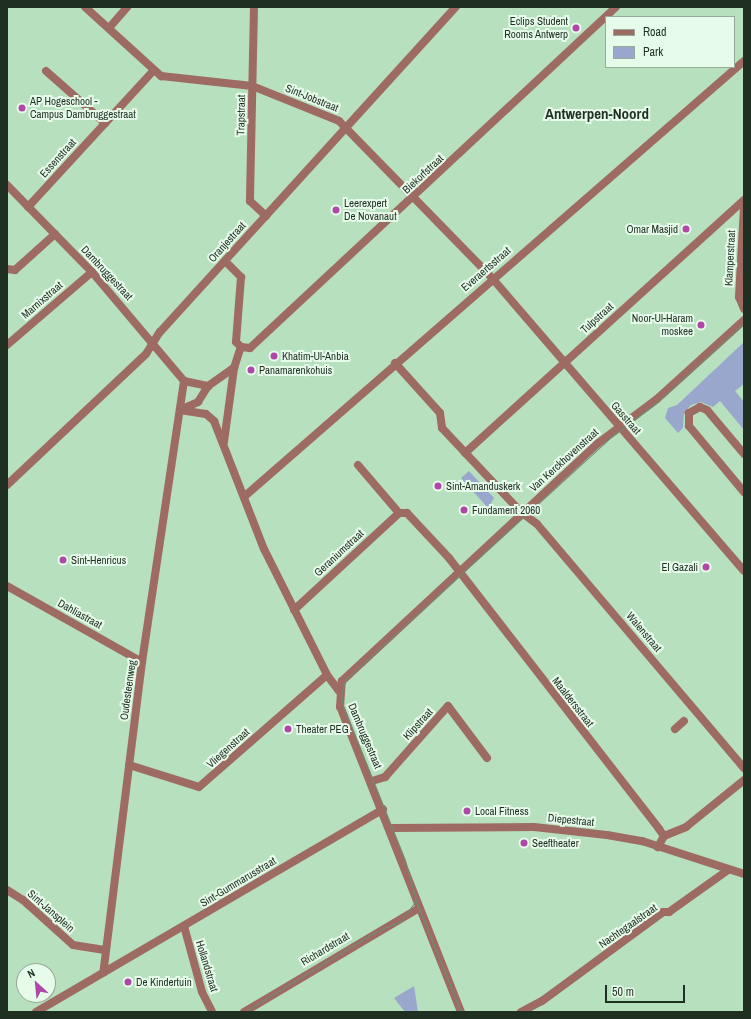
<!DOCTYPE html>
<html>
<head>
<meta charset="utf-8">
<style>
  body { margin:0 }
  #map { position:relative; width:751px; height:1019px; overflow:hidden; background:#b7e0bf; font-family:"Archivo Narrow",sans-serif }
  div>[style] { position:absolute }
  .green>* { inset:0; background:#9aa7cd }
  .pedestrian>* { height:8px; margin:-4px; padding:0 4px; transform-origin:4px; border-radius:4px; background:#9e6b62 }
  .minor>* { height:8px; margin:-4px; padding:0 4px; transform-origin:4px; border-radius:4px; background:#9e6b62 }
  .tertiary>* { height:8px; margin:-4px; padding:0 4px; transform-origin:4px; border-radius:4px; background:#9e6b62 }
  .tram>* { height:1px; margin:-0.5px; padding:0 0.5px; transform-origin:0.5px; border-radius:0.5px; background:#6f8c74 }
  .dots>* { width:11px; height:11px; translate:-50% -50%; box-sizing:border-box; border:2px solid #e7fbea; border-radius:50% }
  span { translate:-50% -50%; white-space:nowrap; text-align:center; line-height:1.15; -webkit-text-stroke:4px #e7fbea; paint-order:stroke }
  .poi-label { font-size:11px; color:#1f2f22 }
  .right { translate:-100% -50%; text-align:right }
  .left { translate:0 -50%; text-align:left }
  .street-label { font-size:11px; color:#1f2f22 }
  .district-label { font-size:15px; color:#1f2f22; font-weight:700 }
  .frame { position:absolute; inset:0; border:8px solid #1f2f22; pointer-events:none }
  .legend { position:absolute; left:605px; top:16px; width:130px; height:52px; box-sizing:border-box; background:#e7fbea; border:1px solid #97a99a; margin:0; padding:5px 7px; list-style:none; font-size:12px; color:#1f2f22 }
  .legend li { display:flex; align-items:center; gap:8px; height:20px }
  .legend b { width:20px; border:1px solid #97a99a }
  .north { position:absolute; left:16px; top:963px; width:40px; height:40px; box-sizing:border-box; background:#e7fbea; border:1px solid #97a99a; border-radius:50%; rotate:333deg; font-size:11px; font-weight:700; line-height:16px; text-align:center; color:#1f2f22 }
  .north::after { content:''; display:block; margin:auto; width:14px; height:18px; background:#af47a9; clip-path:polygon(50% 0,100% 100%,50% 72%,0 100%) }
  .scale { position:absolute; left:605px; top:985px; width:80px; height:18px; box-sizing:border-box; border:2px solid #1f2f22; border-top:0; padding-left:5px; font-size:12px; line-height:14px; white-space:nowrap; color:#1f2f22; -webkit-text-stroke:3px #e7fbea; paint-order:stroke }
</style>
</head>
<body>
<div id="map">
  <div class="green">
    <div style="clip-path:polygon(744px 342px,744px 384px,735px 391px,744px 402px,744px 430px,720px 401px,713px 407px,701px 402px,691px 405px,684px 413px,683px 428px,678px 433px,665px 418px,668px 408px,677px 405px)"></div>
    <div style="clip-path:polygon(469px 471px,494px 498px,488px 508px,461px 478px)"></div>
    <div style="clip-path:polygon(414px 986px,418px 1012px,405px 1012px,394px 998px)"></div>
  </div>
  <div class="pedestrian">
    <div style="left:184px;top:381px;width:25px;rotate:12deg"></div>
    <div style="left:180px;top:410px;width:20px;rotate:-24deg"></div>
    <div style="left:198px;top:402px;width:19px;rotate:-58deg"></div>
    <div style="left:208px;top:386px;width:32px;rotate:-35deg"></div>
    <div style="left:224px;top:442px;width:75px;rotate:-82.3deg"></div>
    <div style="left:234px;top:368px;width:22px;rotate:-72deg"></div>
  </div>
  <div class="minor">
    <div style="left:85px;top:7px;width:103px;rotate:42.2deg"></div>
    <div style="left:161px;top:76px;width:92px;rotate:6.3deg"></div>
    <div style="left:252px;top:86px;width:94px;rotate:21.9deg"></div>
    <div style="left:339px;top:121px;width:219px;rotate:45.7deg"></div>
    <div style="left:492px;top:278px;width:386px;rotate:49.3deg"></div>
    <div style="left:254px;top:7px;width:194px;rotate:91.2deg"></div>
    <div style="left:250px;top:201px;width:22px;rotate:43deg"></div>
    <div style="left:109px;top:28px;width:28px;rotate:-49deg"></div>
    <div style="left:46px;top:71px;width:79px;rotate:41.4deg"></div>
    <div style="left:7px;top:185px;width:122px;rotate:45.7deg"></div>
    <div style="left:92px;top:272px;width:143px;rotate:49.8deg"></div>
    <div style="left:184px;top:381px;width:284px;rotate:98.5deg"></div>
    <div style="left:142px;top:662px;width:313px;rotate:97.1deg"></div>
    <div style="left:28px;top:207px;width:186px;rotate:-47.4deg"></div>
    <div style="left:744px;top:207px;width:90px;rotate:93.2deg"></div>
    <div style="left:739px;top:297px;width:13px;rotate:67deg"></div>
    <div style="left:225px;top:261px;width:23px;rotate:45deg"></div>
    <div style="left:241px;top:277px;width:65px;rotate:94.4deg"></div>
    <div style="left:236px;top:342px;width:7px;rotate:45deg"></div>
    <div style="left:241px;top:347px;width:9px;rotate:6deg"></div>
    <div style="left:250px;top:348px;width:500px;rotate:-42.97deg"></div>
    <div style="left:7px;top:269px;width:8px;rotate:7deg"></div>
    <div style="left:15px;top:270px;width:54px;rotate:-42deg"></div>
    <div style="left:7px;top:345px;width:112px;rotate:-40.7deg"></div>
    <div style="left:395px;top:363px;width:67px;rotate:48deg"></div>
    <div style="left:440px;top:413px;width:15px;rotate:82deg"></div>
    <div style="left:442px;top:428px;width:115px;rotate:46.8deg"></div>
    <div style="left:521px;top:512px;width:20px;rotate:37deg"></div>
    <div style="left:537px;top:524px;width:320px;rotate:49.7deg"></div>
    <div style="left:180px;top:410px;width:26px;rotate:9deg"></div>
    <div style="left:206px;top:414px;width:11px;rotate:41deg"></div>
    <div style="left:214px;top:421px;width:137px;rotate:68.7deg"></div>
    <div style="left:264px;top:549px;width:141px;rotate:63.4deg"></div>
    <div style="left:327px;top:675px;width:20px;rotate:53deg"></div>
    <div style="left:465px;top:453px;width:377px;rotate:-42.2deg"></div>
    <div style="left:744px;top:454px;width:57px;rotate:-130.1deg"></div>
    <div style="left:707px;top:410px;width:8px;rotate:-157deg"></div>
    <div style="left:700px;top:407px;width:13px;rotate:151deg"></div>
    <div style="left:689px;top:413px;width:13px;rotate:90deg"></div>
    <div style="left:689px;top:426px;width:86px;rotate:50.2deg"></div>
    <div style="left:358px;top:465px;width:63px;rotate:49.5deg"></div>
    <div style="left:399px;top:513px;width:8px"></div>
    <div style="left:407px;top:513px;width:62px;rotate:47deg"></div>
    <div style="left:449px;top:558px;width:343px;rotate:52.2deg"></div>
    <div style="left:659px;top:829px;width:9px;rotate:54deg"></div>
    <div style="left:664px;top:836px;width:13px;rotate:119deg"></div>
    <div style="left:245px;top:496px;width:662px;rotate:-41.08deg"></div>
    <div style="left:7px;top:586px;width:155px;rotate:29.4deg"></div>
    <div style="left:294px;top:610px;width:143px;rotate:-42.7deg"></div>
    <div style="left:675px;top:729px;width:12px;rotate:-42deg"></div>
    <div style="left:129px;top:765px;width:73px;rotate:17.4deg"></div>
    <div style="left:199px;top:787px;width:170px;rotate:-41.2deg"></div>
    <div style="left:372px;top:781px;width:14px;rotate:-17deg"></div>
    <div style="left:385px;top:777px;width:95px;rotate:-48.4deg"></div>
    <div style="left:448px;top:706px;width:65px;rotate:53.1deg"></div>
    <div style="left:390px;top:828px;width:144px;rotate:-0.4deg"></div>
    <div style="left:534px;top:827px;width:73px;rotate:6.3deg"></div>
    <div style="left:607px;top:835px;width:36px;rotate:10deg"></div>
    <div style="left:642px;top:841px;width:107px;rotate:17.9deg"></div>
    <div style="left:664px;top:836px;width:24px;rotate:-22deg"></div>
    <div style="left:686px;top:827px;width:75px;rotate:-39deg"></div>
    <div style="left:7px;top:890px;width:19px;rotate:32deg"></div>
    <div style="left:23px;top:900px;width:67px;rotate:42deg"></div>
    <div style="left:73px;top:945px;width:32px;rotate:9deg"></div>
    <div style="left:184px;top:926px;width:68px;rotate:74.7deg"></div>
    <div style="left:202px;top:992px;width:22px;rotate:63deg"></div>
    <div style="left:36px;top:1012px;width:402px;rotate:-30.3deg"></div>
    <div style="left:244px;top:1012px;width:204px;rotate:-30.7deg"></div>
    <div style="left:461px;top:1012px;width:328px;rotate:-111.6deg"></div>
    <div style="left:340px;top:707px;width:26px;rotate:-86deg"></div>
    <div style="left:342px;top:681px;width:348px;rotate:-42.9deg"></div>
    <div style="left:597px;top:444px;width:75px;rotate:-36.9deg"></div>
    <div style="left:657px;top:399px;width:118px;rotate:-42.2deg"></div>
    <div style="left:521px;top:1012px;width:24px;rotate:-28deg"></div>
    <div style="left:542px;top:1001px;width:150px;rotate:-36.3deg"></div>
    <div style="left:663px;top:912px;width:6px"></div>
    <div style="left:669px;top:912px;width:72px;rotate:-35.4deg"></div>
  </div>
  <div class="tertiary">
    <div style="left:7px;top:485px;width:191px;rotate:-43.3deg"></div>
    <div style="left:146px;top:354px;width:26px;rotate:-58deg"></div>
    <div style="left:160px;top:332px;width:440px;rotate:-47.7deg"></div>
  </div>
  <div class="tram">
    <div style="left:415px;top:899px;width:122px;rotate:67.8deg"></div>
    <div style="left:244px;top:1012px;width:153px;rotate:-31.4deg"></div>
    <div style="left:375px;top:932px;width:28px;rotate:-23deg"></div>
    <div style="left:401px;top:921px;width:26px;rotate:-54deg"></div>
    <div style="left:416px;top:900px;width:41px;rotate:-105.4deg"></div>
    <div style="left:405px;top:860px;width:166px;rotate:-111.9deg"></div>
    <div style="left:343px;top:706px;width:12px;rotate:-99deg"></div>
    <div style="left:341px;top:694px;width:16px;rotate:-72deg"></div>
    <div style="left:346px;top:679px;width:359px;rotate:-42.4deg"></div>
    <div style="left:611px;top:437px;width:55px;rotate:-36.9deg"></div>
    <div style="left:655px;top:404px;width:120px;rotate:-42.3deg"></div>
  </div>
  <div class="dots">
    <div style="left:576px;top:28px;background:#af47a9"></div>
    <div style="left:22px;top:108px;background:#af47a9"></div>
    <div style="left:336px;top:210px;background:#af47a9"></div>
    <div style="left:686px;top:229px;background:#af47a9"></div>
    <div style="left:701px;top:325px;background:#af47a9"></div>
    <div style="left:274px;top:356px;background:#af47a9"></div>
    <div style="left:251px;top:370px;background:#af47a9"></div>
    <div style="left:438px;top:486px;background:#af47a9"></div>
    <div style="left:464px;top:510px;background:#af47a9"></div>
    <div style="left:63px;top:560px;background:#af47a9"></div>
    <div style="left:706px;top:567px;background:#af47a9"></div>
    <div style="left:288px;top:729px;background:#af47a9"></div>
    <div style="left:467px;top:811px;background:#af47a9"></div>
    <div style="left:524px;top:843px;background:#af47a9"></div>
    <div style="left:128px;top:982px;background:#af47a9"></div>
  </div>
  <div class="poi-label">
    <span class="right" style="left:568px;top:28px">Eclips Student<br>Rooms Antwerp</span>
    <span class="left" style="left:30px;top:108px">AP Hogeschool -<br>Campus Dambruggestraat</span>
    <span class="left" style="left:344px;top:210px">Leerexpert<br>De Novanaut</span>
    <span class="right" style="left:678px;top:229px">Omar Masjid</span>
    <span class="right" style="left:693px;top:325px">Noor-Ul-Haram<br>moskee</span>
    <span class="left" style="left:282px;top:356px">Khatim-Ul-Anbia</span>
    <span class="left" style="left:259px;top:370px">Panamarenkohuis</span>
    <span class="left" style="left:446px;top:486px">Sint-Amanduskerk</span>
    <span class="left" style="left:472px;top:510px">Fundament 2060</span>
    <span class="left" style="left:71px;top:560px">Sint-Henricus</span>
    <span class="right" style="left:698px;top:567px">El Gazali</span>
    <span class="left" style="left:296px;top:729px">Theater PEG</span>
    <span class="left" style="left:475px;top:811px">Local Fitness</span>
    <span class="left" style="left:532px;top:843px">Seeftheater</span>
    <span class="left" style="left:136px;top:982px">De Kindertuin</span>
  </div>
  <div class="street-label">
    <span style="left:312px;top:98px;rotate:22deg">Sint-Jobstraat</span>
    <span style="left:241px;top:115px;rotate:-89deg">Trapstraat</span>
    <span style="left:58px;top:158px;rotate:-48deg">Essenstraat</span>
    <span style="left:423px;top:174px;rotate:-43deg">Biekorfstraat</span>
    <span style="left:227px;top:242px;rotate:-48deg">Oranjestraat</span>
    <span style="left:730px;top:258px;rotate:-87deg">Klamperstraat</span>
    <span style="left:486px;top:269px;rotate:-41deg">Everaertsstraat</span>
    <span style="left:107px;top:273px;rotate:47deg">Dambruggestraat</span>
    <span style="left:42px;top:300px;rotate:-41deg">Marnixstraat</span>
    <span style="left:597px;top:318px;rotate:-42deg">Tulpstraat</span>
    <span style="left:626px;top:418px;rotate:49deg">Gasstraat</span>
    <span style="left:564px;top:460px;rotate:-42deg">Van Kerckhovenstraat</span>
    <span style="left:339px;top:553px;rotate:-43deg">Geraniumstraat</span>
    <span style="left:80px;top:614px;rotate:29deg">Dahliastraat</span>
    <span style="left:644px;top:632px;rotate:50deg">Walenstraat</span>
    <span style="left:128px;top:690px;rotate:-82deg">Oudesteenweg</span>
    <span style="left:573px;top:702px;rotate:52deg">Maaldersstraat</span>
    <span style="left:418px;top:724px;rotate:-48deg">Klipstraat</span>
    <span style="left:365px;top:736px;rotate:67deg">Dambruggestraat</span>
    <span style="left:228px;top:748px;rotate:-42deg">Vliegenstraat</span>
    <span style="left:571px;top:820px;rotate:6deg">Diepestraat</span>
    <span style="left:238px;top:882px;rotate:-31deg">Sint-Gummarusstraat</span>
    <span style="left:51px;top:911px;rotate:41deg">Sint-Jansplein</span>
    <span style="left:628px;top:926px;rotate:-35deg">Nachtegaalstraat</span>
    <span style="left:325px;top:949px;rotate:-31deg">Richardstraat</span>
    <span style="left:207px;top:966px;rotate:73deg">Hollandstraat</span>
  </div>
  <div class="district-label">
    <span style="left:597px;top:114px">Antwerpen-Noord</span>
  </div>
  <div class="frame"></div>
  <ul class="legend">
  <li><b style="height:5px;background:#9e6b62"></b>Road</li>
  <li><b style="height:11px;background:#9aa7cd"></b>Park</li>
  </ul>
  <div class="north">N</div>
  <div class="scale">50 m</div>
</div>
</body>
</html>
